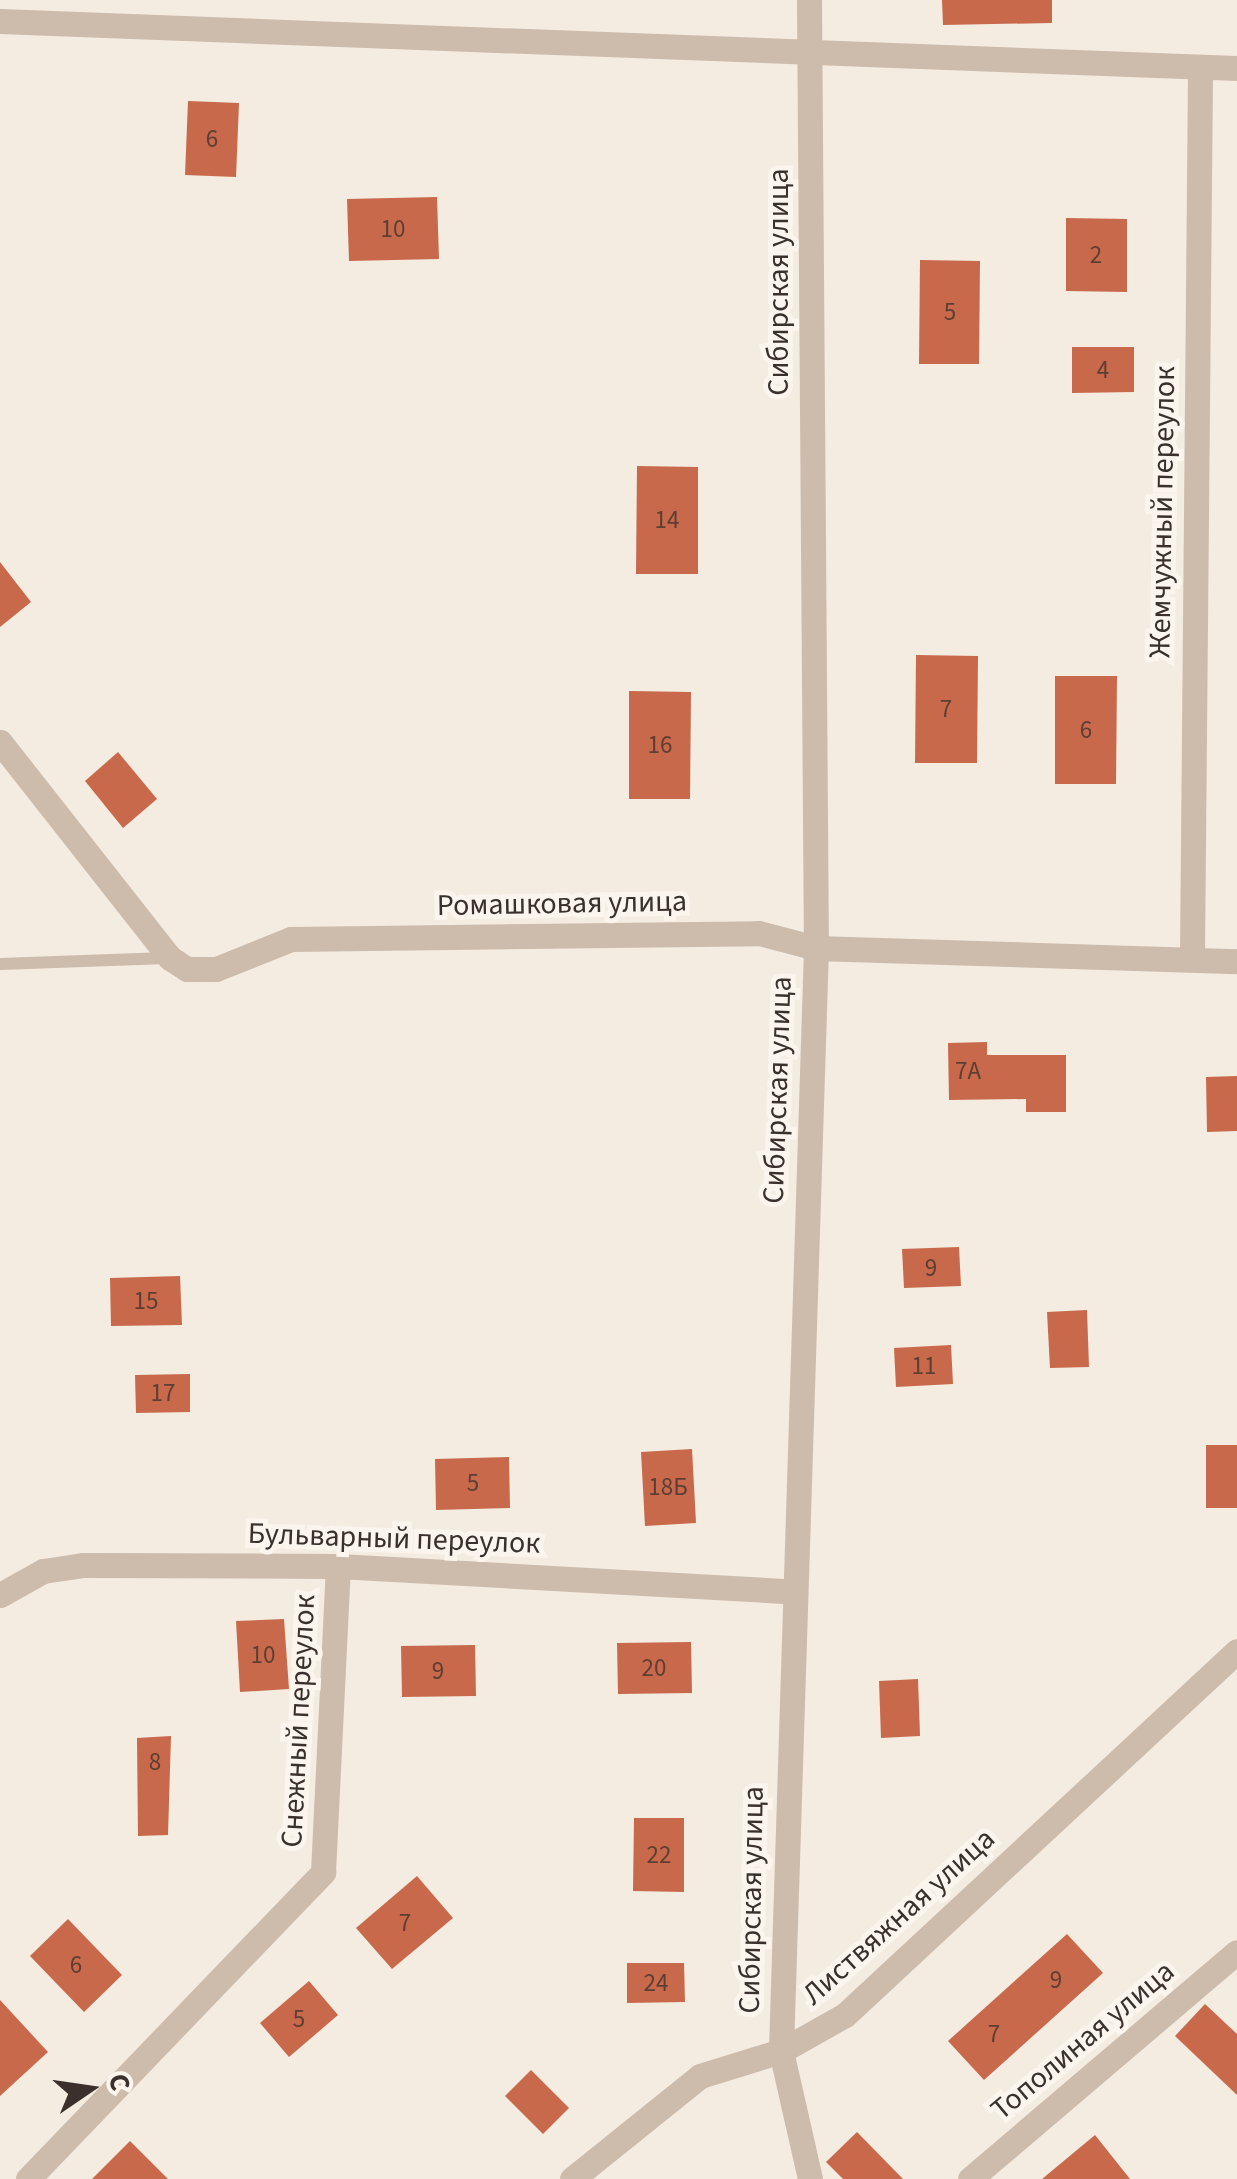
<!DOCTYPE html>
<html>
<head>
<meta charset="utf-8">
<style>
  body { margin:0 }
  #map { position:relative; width:1237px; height:2179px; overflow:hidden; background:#f4ebe1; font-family:"Source Sans 3",sans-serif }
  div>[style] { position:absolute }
  .building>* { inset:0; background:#c8694b }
  .lane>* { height:12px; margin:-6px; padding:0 6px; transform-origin:6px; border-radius:6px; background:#cdbbac }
  .street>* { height:25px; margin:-12.5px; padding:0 12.5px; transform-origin:12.5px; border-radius:12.5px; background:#cdbbac }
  span { translate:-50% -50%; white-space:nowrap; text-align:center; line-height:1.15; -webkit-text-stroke:10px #fbf5ee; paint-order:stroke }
  .number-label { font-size:25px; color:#5e3e33 }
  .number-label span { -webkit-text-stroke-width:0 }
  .street-label { font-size:30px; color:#3b302b }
  .north { position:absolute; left:40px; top:2039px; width:100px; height:100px; -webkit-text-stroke:8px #fbf5ee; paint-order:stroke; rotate:77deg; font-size:28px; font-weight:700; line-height:40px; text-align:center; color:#3b302b }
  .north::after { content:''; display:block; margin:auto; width:35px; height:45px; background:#3b302b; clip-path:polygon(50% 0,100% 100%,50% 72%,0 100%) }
</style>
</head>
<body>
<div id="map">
  <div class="building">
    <div style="clip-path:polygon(942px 0,1052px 0,1052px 23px,943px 25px)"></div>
    <div style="clip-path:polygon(188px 101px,239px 103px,236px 177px,185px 175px)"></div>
    <div style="clip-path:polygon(437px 197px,439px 259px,349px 261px,347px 199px)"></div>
    <div style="clip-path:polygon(1066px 218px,1127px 219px,1127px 292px,1066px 291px)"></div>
    <div style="clip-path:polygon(920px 260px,980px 261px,979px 364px,919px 364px)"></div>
    <div style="clip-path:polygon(1072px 347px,1134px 347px,1134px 392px,1072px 393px)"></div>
    <div style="clip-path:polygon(637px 466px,698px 467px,698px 574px,636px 574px)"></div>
    <div style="clip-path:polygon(0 562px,31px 602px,0 627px)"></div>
    <div style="clip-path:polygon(916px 655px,978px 656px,977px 763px,915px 763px)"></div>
    <div style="clip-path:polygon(1055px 676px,1117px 676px,1116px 784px,1055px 784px)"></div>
    <div style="clip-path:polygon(629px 691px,691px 692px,690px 799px,629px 799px)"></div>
    <div style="clip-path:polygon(118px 752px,157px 799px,123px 828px,85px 781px)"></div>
    <div style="clip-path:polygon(987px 1042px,987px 1055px,1066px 1055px,1066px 1112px,1026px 1112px,1026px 1099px,949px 1100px,948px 1043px)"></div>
    <div style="clip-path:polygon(1237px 1076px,1237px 1131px,1207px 1132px,1206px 1077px)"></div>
    <div style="clip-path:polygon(959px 1247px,961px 1286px,904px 1288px,902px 1249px)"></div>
    <div style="clip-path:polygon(180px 1276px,182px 1325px,111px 1326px,110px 1278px)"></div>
    <div style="clip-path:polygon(1087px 1310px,1089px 1367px,1050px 1368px,1047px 1312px)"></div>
    <div style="clip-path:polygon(951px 1345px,953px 1384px,896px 1387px,894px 1348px)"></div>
    <div style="clip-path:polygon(190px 1374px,190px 1412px,136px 1413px,135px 1375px)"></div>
    <div style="clip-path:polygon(1206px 1445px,1237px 1445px,1237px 1508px,1206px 1508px)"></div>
    <div style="clip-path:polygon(692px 1449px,696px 1523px,645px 1526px,641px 1452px)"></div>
    <div style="clip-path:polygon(509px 1457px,510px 1508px,436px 1510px,435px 1459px)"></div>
    <div style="clip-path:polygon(284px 1619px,289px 1689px,240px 1692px,236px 1621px)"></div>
    <div style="clip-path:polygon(691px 1642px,692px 1693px,618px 1694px,617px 1643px)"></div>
    <div style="clip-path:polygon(475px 1645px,476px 1696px,402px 1697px,401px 1646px)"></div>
    <div style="clip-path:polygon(918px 1679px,920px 1736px,881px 1738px,879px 1681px)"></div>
    <div style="clip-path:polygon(171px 1736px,168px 1835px,138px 1836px,137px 1738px)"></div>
    <div style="clip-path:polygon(634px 1818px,684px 1818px,684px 1892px,633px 1891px)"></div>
    <div style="clip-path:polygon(417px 1876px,453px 1918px,392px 1969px,356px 1928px)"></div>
    <div style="clip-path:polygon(68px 1919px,122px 1975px,84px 2012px,30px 1956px)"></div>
    <div style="clip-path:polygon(1067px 1934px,1103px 1973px,984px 2080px,948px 2041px)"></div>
    <div style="clip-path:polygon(627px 1963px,684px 1963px,685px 2002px,627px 2003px)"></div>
    <div style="clip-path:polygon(309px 1981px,338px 2015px,289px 2057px,260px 2023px)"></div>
    <div style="clip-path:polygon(0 2000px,48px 2052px,0 2096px)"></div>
    <div style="clip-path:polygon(1205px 2004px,1237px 2034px,1237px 2095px,1175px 2036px)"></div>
    <div style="clip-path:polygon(531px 2070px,569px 2108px,543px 2134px,505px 2096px)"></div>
    <div style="clip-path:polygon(857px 2132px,903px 2179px,843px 2179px,826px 2162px)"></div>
    <div style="clip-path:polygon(1095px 2135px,1130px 2179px,1042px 2179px)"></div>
    <div style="clip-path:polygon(130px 2141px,168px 2179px,92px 2179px)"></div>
  </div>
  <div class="lane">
    <div style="left:0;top:964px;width:167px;rotate:-2.1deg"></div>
  </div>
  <div class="street">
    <div style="left:809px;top:0;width:948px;rotate:89.58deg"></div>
    <div style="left:816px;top:948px;width:1104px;rotate:91.82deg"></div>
    <div style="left:781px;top:2051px;width:131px;rotate:77.2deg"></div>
    <div style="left:0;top:21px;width:1238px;rotate:2.18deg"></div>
    <div style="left:0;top:742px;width:275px;rotate:51.8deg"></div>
    <div style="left:170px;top:958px;width:20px;rotate:33deg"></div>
    <div style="left:187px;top:969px;width:29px"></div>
    <div style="left:216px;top:969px;width:81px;rotate:-21.8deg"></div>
    <div style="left:291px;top:939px;width:468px;rotate:-0.7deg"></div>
    <div style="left:759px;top:933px;width:59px;rotate:14.7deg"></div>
    <div style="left:816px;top:948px;width:421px;rotate:1.8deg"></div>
    <div style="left:1192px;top:955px;width:886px;rotate:-89.48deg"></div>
    <div style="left:0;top:1595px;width:49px;rotate:-29.2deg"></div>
    <div style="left:43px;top:1571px;width:40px;rotate:-8.5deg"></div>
    <div style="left:83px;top:1565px;width:255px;rotate:0.2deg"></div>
    <div style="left:338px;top:1566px;width:455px;rotate:3.2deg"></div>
    <div style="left:28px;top:2179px;width:426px;rotate:-46.1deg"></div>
    <div style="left:323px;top:1872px;width:306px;rotate:-87.2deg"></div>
    <div style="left:572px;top:2179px;width:164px;rotate:-38.8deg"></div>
    <div style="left:700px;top:2076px;width:85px;rotate:-17.2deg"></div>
    <div style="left:781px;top:2051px;width:73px;rotate:-29.4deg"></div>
    <div style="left:845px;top:2015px;width:535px;rotate:-42.88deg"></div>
    <div style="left:970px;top:2179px;width:350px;rotate:-40.4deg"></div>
  </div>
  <div class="number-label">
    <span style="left:212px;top:139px">6</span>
    <span style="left:393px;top:229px">10</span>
    <span style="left:1096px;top:255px">2</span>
    <span style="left:950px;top:312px">5</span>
    <span style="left:1103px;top:370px">4</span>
    <span style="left:667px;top:520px">14</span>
    <span style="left:946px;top:709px">7</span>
    <span style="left:1086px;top:730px">6</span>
    <span style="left:660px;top:745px">16</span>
    <span style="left:968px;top:1071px">7А</span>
    <span style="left:931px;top:1268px">9</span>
    <span style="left:146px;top:1301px">15</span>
    <span style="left:924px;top:1366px">11</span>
    <span style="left:163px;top:1393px">17</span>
    <span style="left:473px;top:1483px">5</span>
    <span style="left:668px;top:1487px">18Б</span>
    <span style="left:263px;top:1655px">10</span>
    <span style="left:654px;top:1668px">20</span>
    <span style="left:438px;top:1671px">9</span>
    <span style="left:155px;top:1762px">8</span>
    <span style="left:659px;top:1855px">22</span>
    <span style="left:405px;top:1923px">7</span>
    <span style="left:76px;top:1965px">6</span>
    <span style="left:1056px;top:1980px">9</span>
    <span style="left:656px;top:1983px">24</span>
    <span style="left:299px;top:2019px">5</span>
    <span style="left:994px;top:2034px">7</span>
  </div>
  <div class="street-label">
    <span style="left:779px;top:282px;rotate:-90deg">Сибирская улица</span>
    <span style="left:1163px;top:512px;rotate:-89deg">Жемчужный переулок</span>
    <span style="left:562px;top:904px;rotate:-1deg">Ромашковая улица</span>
    <span style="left:778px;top:1090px;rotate:-88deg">Сибирская улица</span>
    <span style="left:394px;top:1539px;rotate:2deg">Бульварный переулок</span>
    <span style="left:299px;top:1721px;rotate:-87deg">Снежный переулок</span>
    <span style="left:752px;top:1900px;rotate:-89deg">Сибирская улица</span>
    <span style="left:899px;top:1917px;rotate:-42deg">Листвяжная улица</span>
    <span style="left:1083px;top:2041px;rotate:-40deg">Тополиная улица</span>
  </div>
  <div class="north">С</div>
</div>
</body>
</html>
